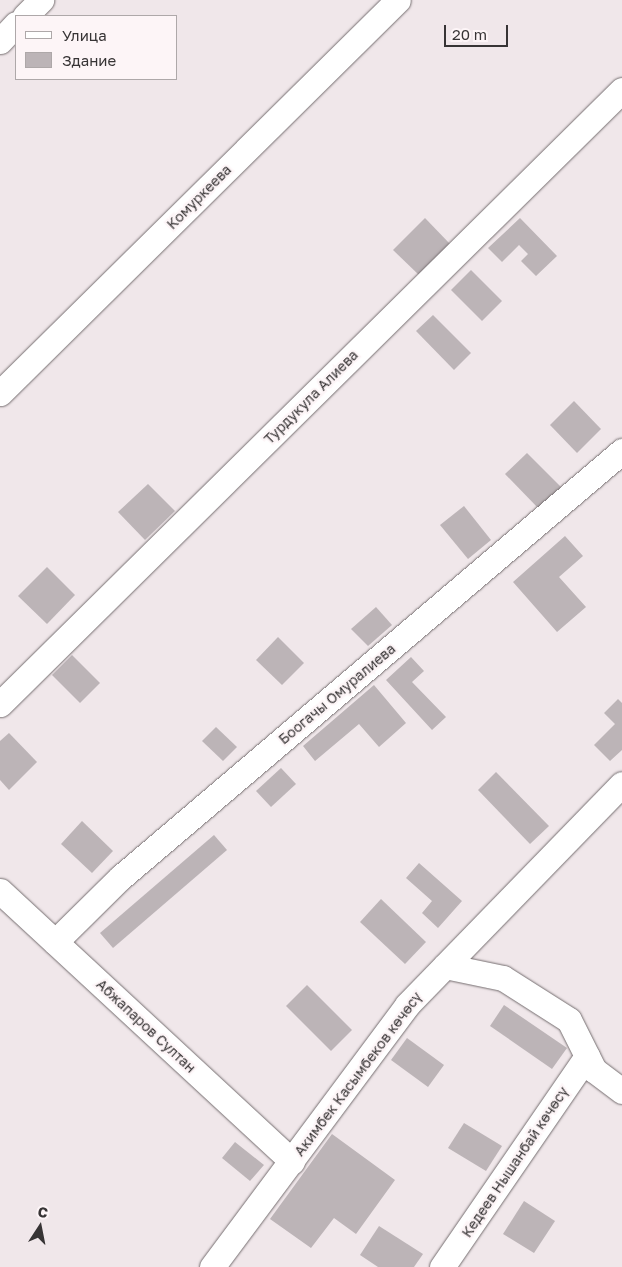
<!DOCTYPE html>
<html>
<head>
<meta charset="utf-8">
<style>
  body { margin:0 }
  #map { position:relative; width:622px; height:1267px; overflow:hidden; background:#f0e7ea; font-family:"Golos Text",sans-serif }
  div>[style] { position:absolute }
  .building>* { inset:0; background:#bcb4b7 }
  .roads { filter:drop-shadow(0 0 1px #756e70) drop-shadow(0 0 1px #756e70) }
  .minor>* { height:25px; margin:-12.5px; padding:0 12.5px; transform-origin:12.5px; border-radius:12.5px; background:#fff }
  span { translate:-50% -50%; white-space:nowrap; text-align:center; line-height:1.15; -webkit-text-stroke:4.5px #fdf5f7; paint-order:stroke }
  .street-label { font-size:14px; color:#373435 }
  .legend { position:absolute; left:15px; top:15px; width:162px; height:65px; box-sizing:border-box; background:#fdf5f7; border:1px solid #aea8a9; margin:0; padding:6px 9px; list-style:none; font-size:15px; color:#373435 }
  .legend li { display:flex; align-items:center; gap:10px; height:25px }
  .legend b { width:25px; border:1px solid #aea8a9 }
  .north { position:absolute; left:15px; top:1202px; width:50px; height:50px; -webkit-text-stroke:4px #fdf5f7; paint-order:stroke; rotate:11deg; font-size:14px; font-weight:700; line-height:20px; text-align:center; color:#373435 }
  .north::after { content:''; display:block; margin:auto; width:18px; height:22px; background:#373435; clip-path:polygon(50% 0,100% 100%,50% 72%,0 100%) }
  .scale { position:absolute; left:444px; top:25px; width:64px; height:22px; box-sizing:border-box; border:2px solid #373435; border-top:0; padding-left:6px; font-size:15px; line-height:18px; white-space:nowrap; color:#373435; -webkit-text-stroke:4px #fdf5f7; paint-order:stroke }
</style>
</head>
<body>
<div id="map">
  <div class="building">
    <div style="clip-path:polygon(425px 218px,451px 245px,420px 276px,393px 250px)"></div>
    <div style="clip-path:polygon(520px 218px,557px 256px,536px 276px,521px 261px,528px 254px,519px 245px,502px 262px,488px 248px)"></div>
    <div style="clip-path:polygon(471px 270px,502px 301px,482px 321px,451px 290px)"></div>
    <div style="clip-path:polygon(433px 315px,471px 353px,454px 370px,416px 331px)"></div>
    <div style="clip-path:polygon(574px 401px,601px 429px,577px 453px,550px 425px)"></div>
    <div style="clip-path:polygon(527px 453px,561px 487px,539px 509px,505px 474px)"></div>
    <div style="clip-path:polygon(148px 484px,175px 511px,145px 540px,118px 512px)"></div>
    <div style="clip-path:polygon(464px 506px,491px 540px,468px 559px,440px 525px)"></div>
    <div style="clip-path:polygon(565px 536px,583px 556px,559px 577px,586px 607px,557px 632px,513px 582px)"></div>
    <div style="clip-path:polygon(47px 567px,75px 595px,47px 624px,18px 596px)"></div>
    <div style="clip-path:polygon(376px 607px,392px 625px,368px 646px,351px 629px)"></div>
    <div style="clip-path:polygon(278px 637px,304px 663px,282px 685px,256px 660px)"></div>
    <div style="clip-path:polygon(72px 655px,100px 683px,80px 703px,52px 675px)"></div>
    <div style="clip-path:polygon(411px 657px,424px 671px,412px 682px,446px 717px,432px 730px,386px 680px)"></div>
    <div style="clip-path:polygon(374px 685px,406px 723px,379px 747px,359px 724px,315px 761px,303px 746px)"></div>
    <div style="clip-path:polygon(618px 699px,622px 703px,622px 750px,610px 761px,594px 745px,615px 724px,604px 713px)"></div>
    <div style="clip-path:polygon(216px 727px,237px 747px,223px 761px,202px 741px)"></div>
    <div style="clip-path:polygon(9px 733px,37px 762px,9px 790px,0 780px,0 741px)"></div>
    <div style="clip-path:polygon(281px 768px,296px 784px,271px 807px,256px 791px)"></div>
    <div style="clip-path:polygon(496px 772px,549px 826px,530px 844px,478px 790px)"></div>
    <div style="clip-path:polygon(82px 821px,113px 851px,92px 873px,61px 844px)"></div>
    <div style="clip-path:polygon(214px 835px,227px 850px,113px 948px,100px 933px)"></div>
    <div style="clip-path:polygon(419px 863px,462px 901px,438px 928px,422px 913px,432px 901px,406px 878px)"></div>
    <div style="clip-path:polygon(381px 899px,426px 942px,405px 964px,360px 922px)"></div>
    <div style="clip-path:polygon(307px 985px,352px 1030px,331px 1051px,286px 1006px)"></div>
    <div style="clip-path:polygon(504px 1005px,567px 1048px,552px 1069px,490px 1026px)"></div>
    <div style="clip-path:polygon(407px 1038px,444px 1065px,428px 1087px,391px 1060px)"></div>
    <div style="clip-path:polygon(464px 1123px,502px 1146px,486px 1171px,448px 1148px)"></div>
    <div style="clip-path:polygon(332px 1134px,395px 1180px,356px 1234px,334px 1218px,311px 1248px,270px 1219px)"></div>
    <div style="clip-path:polygon(235px 1142px,264px 1165px,250px 1181px,222px 1158px)"></div>
    <div style="clip-path:polygon(524px 1201px,555px 1221px,534px 1253px,503px 1234px)"></div>
    <div style="clip-path:polygon(379px 1226px,423px 1254px,414px 1267px,378px 1267px,360px 1255px)"></div>
  </div>
  <div class="roads">
    <div class="minor">
      <div style="left:25px;top:16px;width:23px;rotate:-45deg"></div>
      <div style="left:0;top:41px;width:23px;rotate:-47deg"></div>
      <div style="left:0;top:393px;width:559px;rotate:-44.64deg"></div>
      <div style="left:0;top:704px;width:874px;rotate:-44.63deg"></div>
      <div style="left:0;top:891px;width:398px;rotate:42.8deg"></div>
      <div style="left:55px;top:942px;width:93px;rotate:-44.6deg"></div>
      <div style="left:121px;top:877px;width:658px;rotate:-40.37deg"></div>
      <div style="left:445px;top:966px;width:59px;rotate:11.7deg"></div>
      <div style="left:503px;top:978px;width:78px;rotate:32.5deg"></div>
      <div style="left:569px;top:1020px;width:56px;rotate:63.4deg"></div>
      <div style="left:594px;top:1070px;width:35px;rotate:37deg"></div>
      <div style="left:212px;top:1267px;width:327px;rotate:-53.3deg"></div>
      <div style="left:407px;top:1005px;width:308px;rotate:-45.8deg"></div>
      <div style="left:442px;top:1267px;width:256px;rotate:-55.5deg"></div>
    </div>
  </div>
  <div class="street-label">
    <span style="left:199px;top:197px;rotate:-45deg">Комуркеева</span>
    <span style="left:311px;top:397px;rotate:-45deg">Турдукула Алиева</span>
    <span style="left:337px;top:694px;rotate:-40deg">Боогачы Омуралиева</span>
    <span style="left:146px;top:1026px;rotate:43deg">Абжапаров Султан</span>
    <span style="left:358px;top:1074px;rotate:-53deg">Акимбек Касымбеков көчөсү</span>
    <span style="left:515px;top:1162px;rotate:-56deg">Кедеев Нышанбай көчөсү</span>
  </div>
  <ul class="legend">
  <li><b style="height:6px;background:#fff"></b>Улица</li>
  <li><b style="height:14px;background:#bcb4b7"></b>Здание</li>
  </ul>
  <div class="north">С</div>
  <div class="scale">20 m</div>
</div>
</body>
</html>
